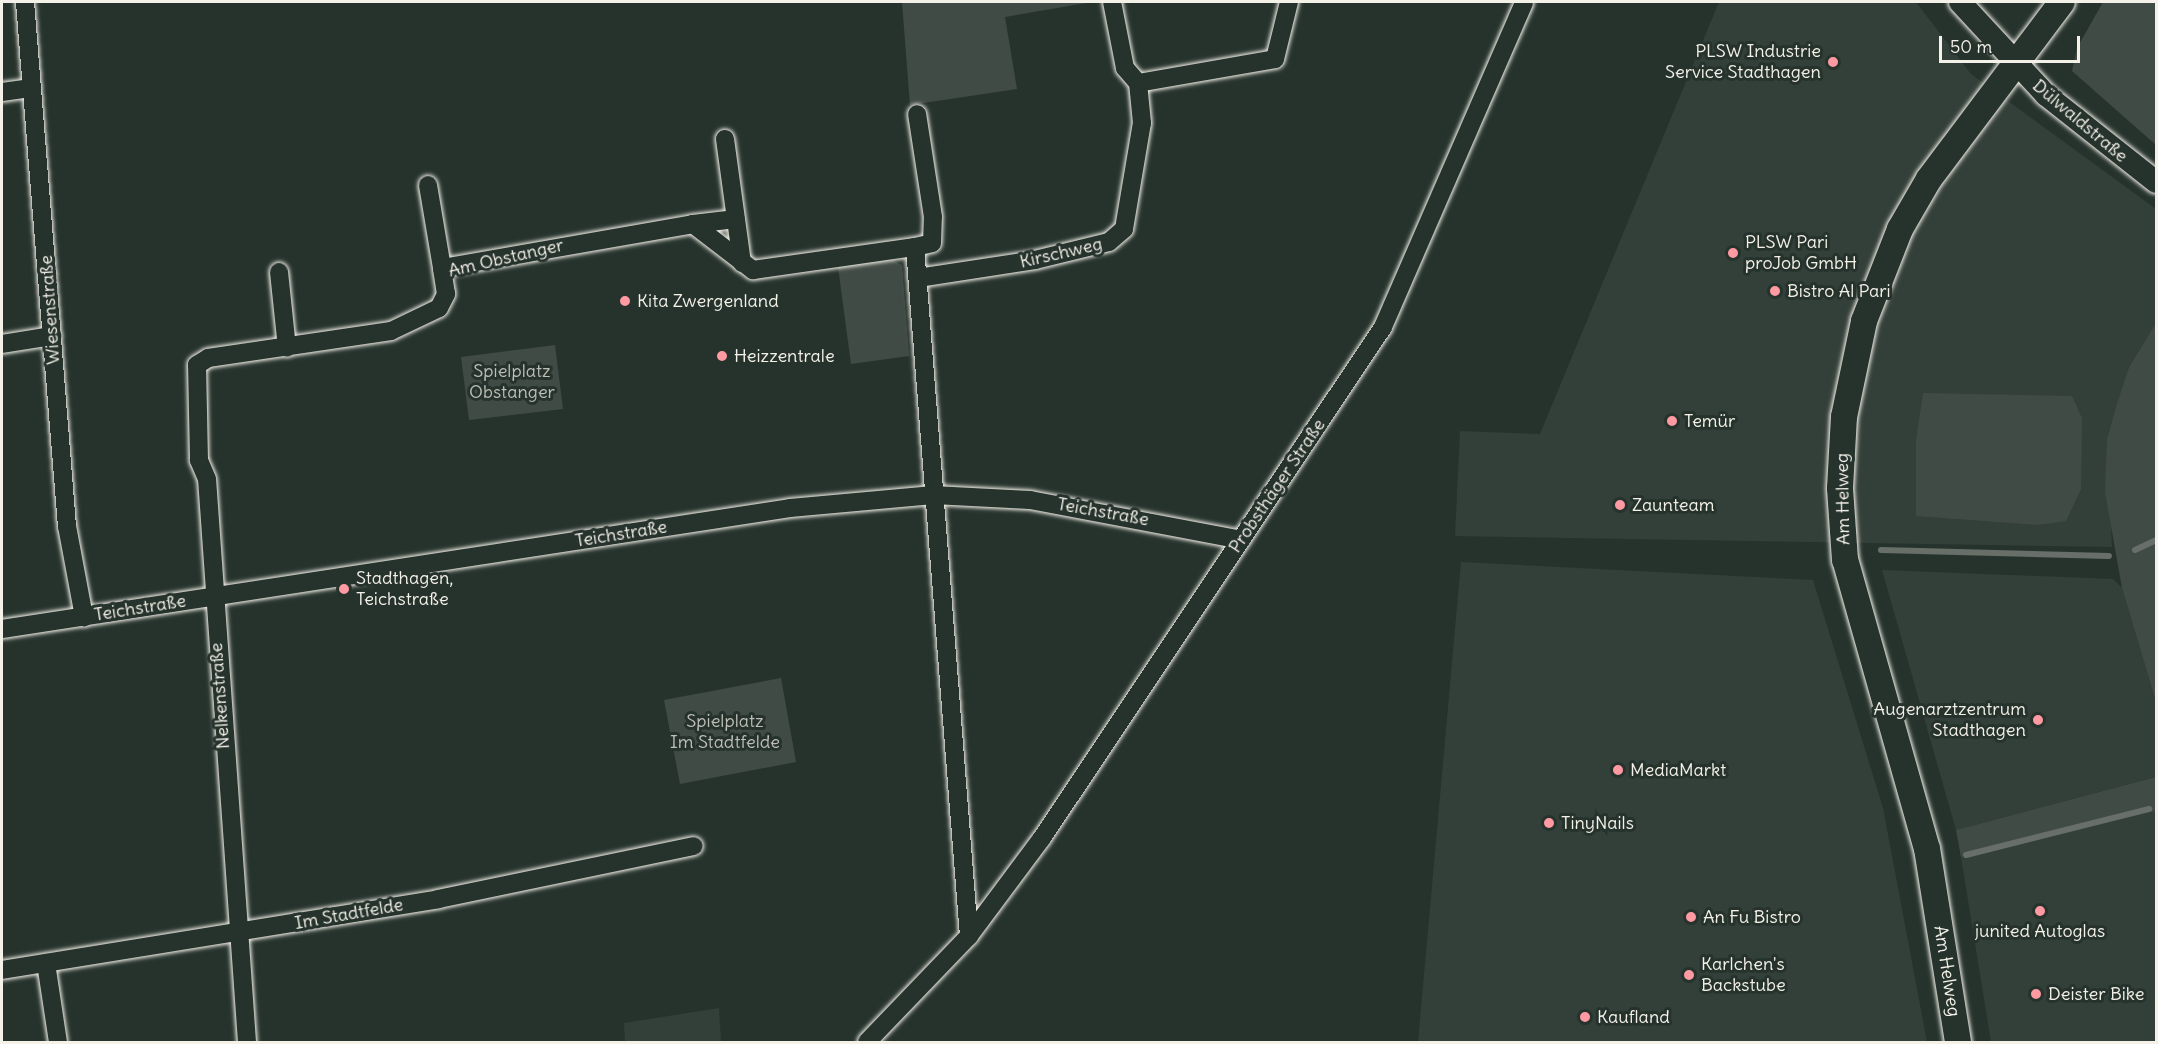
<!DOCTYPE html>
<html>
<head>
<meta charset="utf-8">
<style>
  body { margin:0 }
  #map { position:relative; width:2158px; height:1044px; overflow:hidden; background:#26332d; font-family:Delius,sans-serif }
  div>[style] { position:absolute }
  .built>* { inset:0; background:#333f39 }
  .green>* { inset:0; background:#414b45 }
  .stream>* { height:6px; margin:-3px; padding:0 3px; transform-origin:3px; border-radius:3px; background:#676f68 }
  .roads { filter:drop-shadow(0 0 2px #f4f1e8) drop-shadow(0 0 2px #f4f1e8) }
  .minor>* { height:18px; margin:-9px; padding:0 9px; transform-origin:9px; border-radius:9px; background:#26332d }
  .tertiary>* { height:22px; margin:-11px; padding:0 11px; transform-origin:11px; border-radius:11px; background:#26332d }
  .secondary>* { height:26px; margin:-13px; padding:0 13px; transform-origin:13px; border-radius:13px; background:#26332d }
  .dots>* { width:16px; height:16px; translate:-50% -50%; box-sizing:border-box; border:3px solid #26332d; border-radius:50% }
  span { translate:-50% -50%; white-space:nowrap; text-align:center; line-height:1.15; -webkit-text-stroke:6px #26332d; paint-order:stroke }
  .poi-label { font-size:18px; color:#f4f1e8 }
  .right { translate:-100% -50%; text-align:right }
  .left { translate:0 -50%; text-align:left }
  .street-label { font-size:18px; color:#f4f1e8 }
  .park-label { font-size:18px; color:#bebfb7 }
  .frame { position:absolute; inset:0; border:3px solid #f4f1e8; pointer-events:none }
  .scale { position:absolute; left:1939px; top:36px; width:141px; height:27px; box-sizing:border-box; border:3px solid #f4f1e8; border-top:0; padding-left:8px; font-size:18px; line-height:21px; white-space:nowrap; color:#f4f1e8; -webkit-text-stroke:4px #26332d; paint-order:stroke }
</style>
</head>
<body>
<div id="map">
  <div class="built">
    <div style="clip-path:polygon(1719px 2px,1916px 2px,1971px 74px,2156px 209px,2156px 323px,2129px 367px,2107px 439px,2112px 547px,1455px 536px,1460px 431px,1540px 434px)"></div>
    <div style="clip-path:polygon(1461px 562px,1813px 580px,1883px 808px,1927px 1042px,1418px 1042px)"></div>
    <div style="clip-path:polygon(1882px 570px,2113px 579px,2122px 588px,2156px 702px,2156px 777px,1956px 830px)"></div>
    <div style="clip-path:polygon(2156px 811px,2156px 1042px,1991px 1042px,1961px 857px)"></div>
    <div style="clip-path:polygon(719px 1008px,721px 1042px,625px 1042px,624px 1023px)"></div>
  </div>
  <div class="green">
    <div style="clip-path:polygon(902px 2px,1092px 2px,1005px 17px,1017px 89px,910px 105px)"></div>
    <div style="clip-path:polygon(2103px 2px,2156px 2px,2156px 145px,2072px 71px,2077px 48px)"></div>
    <div style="clip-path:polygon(891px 259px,902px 265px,909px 356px,851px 364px,838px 267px)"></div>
    <div style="clip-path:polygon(2156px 323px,2156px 702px,2122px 588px,2105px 492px,2107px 439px,2117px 404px,2129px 367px)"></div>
    <div style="clip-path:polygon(555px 345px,563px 409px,469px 420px,461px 357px)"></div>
    <div style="clip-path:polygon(1923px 393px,2072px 396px,2082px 418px,2081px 489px,2066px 521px,2038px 525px,1916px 516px,1916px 441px)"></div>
    <div style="clip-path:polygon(781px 678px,796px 762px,680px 784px,664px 700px)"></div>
    <div style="clip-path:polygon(2156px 777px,2156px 811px,1961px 857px,1956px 830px)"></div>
  </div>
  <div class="stream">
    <div style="left:1881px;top:550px;width:228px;rotate:1.5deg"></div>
    <div style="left:2135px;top:550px;width:23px;rotate:-25deg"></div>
    <div style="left:1966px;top:855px;width:189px;rotate:-14.1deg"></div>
  </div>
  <div class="roads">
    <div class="minor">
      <div style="left:25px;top:2px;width:526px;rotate:85.42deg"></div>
      <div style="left:67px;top:526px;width:93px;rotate:79.4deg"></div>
      <div style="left:1138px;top:83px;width:139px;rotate:-9.9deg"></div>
      <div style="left:1275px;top:59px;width:59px;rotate:-76.2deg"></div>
      <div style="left:2px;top:92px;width:30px;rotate:-8deg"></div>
      <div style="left:725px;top:139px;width:125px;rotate:82.2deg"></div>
      <div style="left:428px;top:185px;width:84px;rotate:80.4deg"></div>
      <div style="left:693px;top:224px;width:43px;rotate:-6.6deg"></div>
      <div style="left:915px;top:247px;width:17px;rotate:-13deg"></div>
      <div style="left:932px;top:243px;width:26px;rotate:-88deg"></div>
      <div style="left:933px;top:217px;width:104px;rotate:-98.8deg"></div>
      <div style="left:279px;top:272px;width:76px;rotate:84deg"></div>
      <div style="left:918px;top:278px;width:118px;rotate:-8.7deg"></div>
      <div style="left:1035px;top:260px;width:76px;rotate:-13.7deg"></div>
      <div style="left:1109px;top:242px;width:20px;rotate:-41deg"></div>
      <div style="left:1124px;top:229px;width:108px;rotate:-80.4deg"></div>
      <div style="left:1142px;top:123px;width:40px;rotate:-95.7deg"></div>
      <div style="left:1138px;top:83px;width:20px;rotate:-131deg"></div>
      <div style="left:1125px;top:68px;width:67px;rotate:-101.1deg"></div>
      <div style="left:2px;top:344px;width:51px;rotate:-9.1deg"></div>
      <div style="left:2px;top:629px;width:797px;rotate:-8.73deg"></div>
      <div style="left:790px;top:508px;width:144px;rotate:-5.2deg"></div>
      <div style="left:933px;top:495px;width:97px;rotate:3deg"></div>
      <div style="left:1030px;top:500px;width:215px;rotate:10.7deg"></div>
      <div style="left:46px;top:963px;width:80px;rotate:81.4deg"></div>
      <div style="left:2px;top:970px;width:442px;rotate:-9.2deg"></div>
      <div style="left:438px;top:899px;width:261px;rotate:-11.7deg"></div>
      <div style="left:247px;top:1042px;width:564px;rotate:-94.06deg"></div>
      <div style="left:207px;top:479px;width:21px;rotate:-113deg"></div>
      <div style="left:199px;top:460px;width:95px;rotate:-91.2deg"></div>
      <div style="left:197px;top:365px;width:13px;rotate:-32deg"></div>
      <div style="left:208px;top:358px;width:185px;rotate:-8.4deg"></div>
      <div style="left:391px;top:331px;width:53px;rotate:-25.6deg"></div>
      <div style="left:439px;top:308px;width:16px;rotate:-63deg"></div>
      <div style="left:446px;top:294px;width:26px;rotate:-99deg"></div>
      <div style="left:442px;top:268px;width:255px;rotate:-9.9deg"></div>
      <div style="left:693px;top:224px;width:76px;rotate:37.5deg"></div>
      <div style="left:753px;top:270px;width:164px;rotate:-8.1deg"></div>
      <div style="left:915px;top:247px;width:691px;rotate:85.52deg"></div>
      <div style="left:867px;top:1042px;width:147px;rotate:-46.1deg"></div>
      <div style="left:969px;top:936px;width:122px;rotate:-53.3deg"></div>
      <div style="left:1042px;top:838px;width:614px;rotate:-56.28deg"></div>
      <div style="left:1383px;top:327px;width:354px;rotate:-66.5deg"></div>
    </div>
    <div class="tertiary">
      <div style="left:1960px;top:2px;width:127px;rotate:47.2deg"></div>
      <div style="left:2046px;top:95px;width:140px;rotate:38.3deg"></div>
    </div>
    <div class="secondary">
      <div style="left:1958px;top:1042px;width:195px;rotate:-99.1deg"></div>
      <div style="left:1927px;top:849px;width:300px;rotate:-105.8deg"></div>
      <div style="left:1845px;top:560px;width:72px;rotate:-94deg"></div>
      <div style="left:1840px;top:488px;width:71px;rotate:-86.8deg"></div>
      <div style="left:1844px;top:417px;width:98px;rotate:-78.2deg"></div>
      <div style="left:1864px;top:321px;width:99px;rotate:-68.6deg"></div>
      <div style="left:1900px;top:229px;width:58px;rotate:-59.9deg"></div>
      <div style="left:1929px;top:179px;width:221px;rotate:-53.1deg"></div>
    </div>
  </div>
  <div class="dots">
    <div style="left:1833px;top:62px;background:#ff9aa2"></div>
    <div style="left:1733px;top:253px;background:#ff9aa2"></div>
    <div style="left:1775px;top:291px;background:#ff9aa2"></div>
    <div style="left:625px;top:301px;background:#ff9aa2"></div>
    <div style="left:722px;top:356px;background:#ff9aa2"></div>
    <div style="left:1672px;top:421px;background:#ff9aa2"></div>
    <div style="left:1620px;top:505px;background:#ff9aa2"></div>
    <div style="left:344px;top:589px;background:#ff9aa2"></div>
    <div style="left:2038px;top:720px;background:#ff9aa2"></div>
    <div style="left:1618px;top:770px;background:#ff9aa2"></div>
    <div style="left:1549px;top:823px;background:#ff9aa2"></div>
    <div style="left:2040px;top:911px;background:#ff9aa2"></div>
    <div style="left:1691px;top:917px;background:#ff9aa2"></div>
    <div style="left:1689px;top:975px;background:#ff9aa2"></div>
    <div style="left:2036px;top:994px;background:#ff9aa2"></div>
    <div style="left:1585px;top:1017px;background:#ff9aa2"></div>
  </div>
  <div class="poi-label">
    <span class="right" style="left:1821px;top:62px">PLSW Industrie<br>Service Stadthagen</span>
    <span class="left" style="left:1745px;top:253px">PLSW Pari<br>proJob GmbH</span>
    <span class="left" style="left:1787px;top:291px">Bistro Al Pari</span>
    <span class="left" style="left:637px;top:301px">Kita Zwergenland</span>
    <span class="left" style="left:734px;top:356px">Heizzentrale</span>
    <span class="left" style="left:1684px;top:421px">Temür</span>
    <span class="left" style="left:1632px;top:505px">Zaunteam</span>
    <span class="left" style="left:356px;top:589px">Stadthagen,<br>Teichstraße</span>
    <span class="right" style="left:2026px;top:720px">Augenarztzentrum<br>Stadthagen</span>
    <span class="left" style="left:1630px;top:770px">MediaMarkt</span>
    <span class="left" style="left:1561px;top:823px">TinyNails</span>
    <span class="left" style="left:1703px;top:917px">An Fu Bistro</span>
    <span style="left:2040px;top:931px">junited Autoglas</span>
    <span class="left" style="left:1701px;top:975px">Karlchen's<br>Backstube</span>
    <span class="left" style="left:2048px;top:994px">Deister Bike</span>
    <span class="left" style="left:1597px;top:1017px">Kaufland</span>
  </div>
  <div class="street-label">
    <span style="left:2080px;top:121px;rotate:40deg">Dülwaldstraße</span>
    <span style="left:1061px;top:253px;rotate:-13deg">Kirschweg</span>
    <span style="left:506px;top:258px;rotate:-13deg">Am Obstanger</span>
    <span style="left:50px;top:310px;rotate:-94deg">Wiesenstraße</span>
    <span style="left:1277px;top:486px;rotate:-56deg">Probsthäger Straße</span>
    <span style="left:1843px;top:499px;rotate:-91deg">Am Helweg</span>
    <span style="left:1103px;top:512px;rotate:10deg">Teichstraße</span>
    <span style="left:621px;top:534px;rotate:-9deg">Teichstraße</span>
    <span style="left:140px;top:608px;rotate:-9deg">Teichstraße</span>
    <span style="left:220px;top:696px;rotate:-94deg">Nelkenstraße</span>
    <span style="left:349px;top:914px;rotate:-10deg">Im Stadtfelde</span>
    <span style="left:1947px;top:971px;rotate:81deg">Am Helweg</span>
  </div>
  <div class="park-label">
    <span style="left:512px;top:382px">Spielplatz<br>Obstanger</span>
    <span style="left:725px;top:732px">Spielplatz<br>Im Stadtfelde</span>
  </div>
  <div class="frame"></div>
  <div class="scale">50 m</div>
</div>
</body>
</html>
